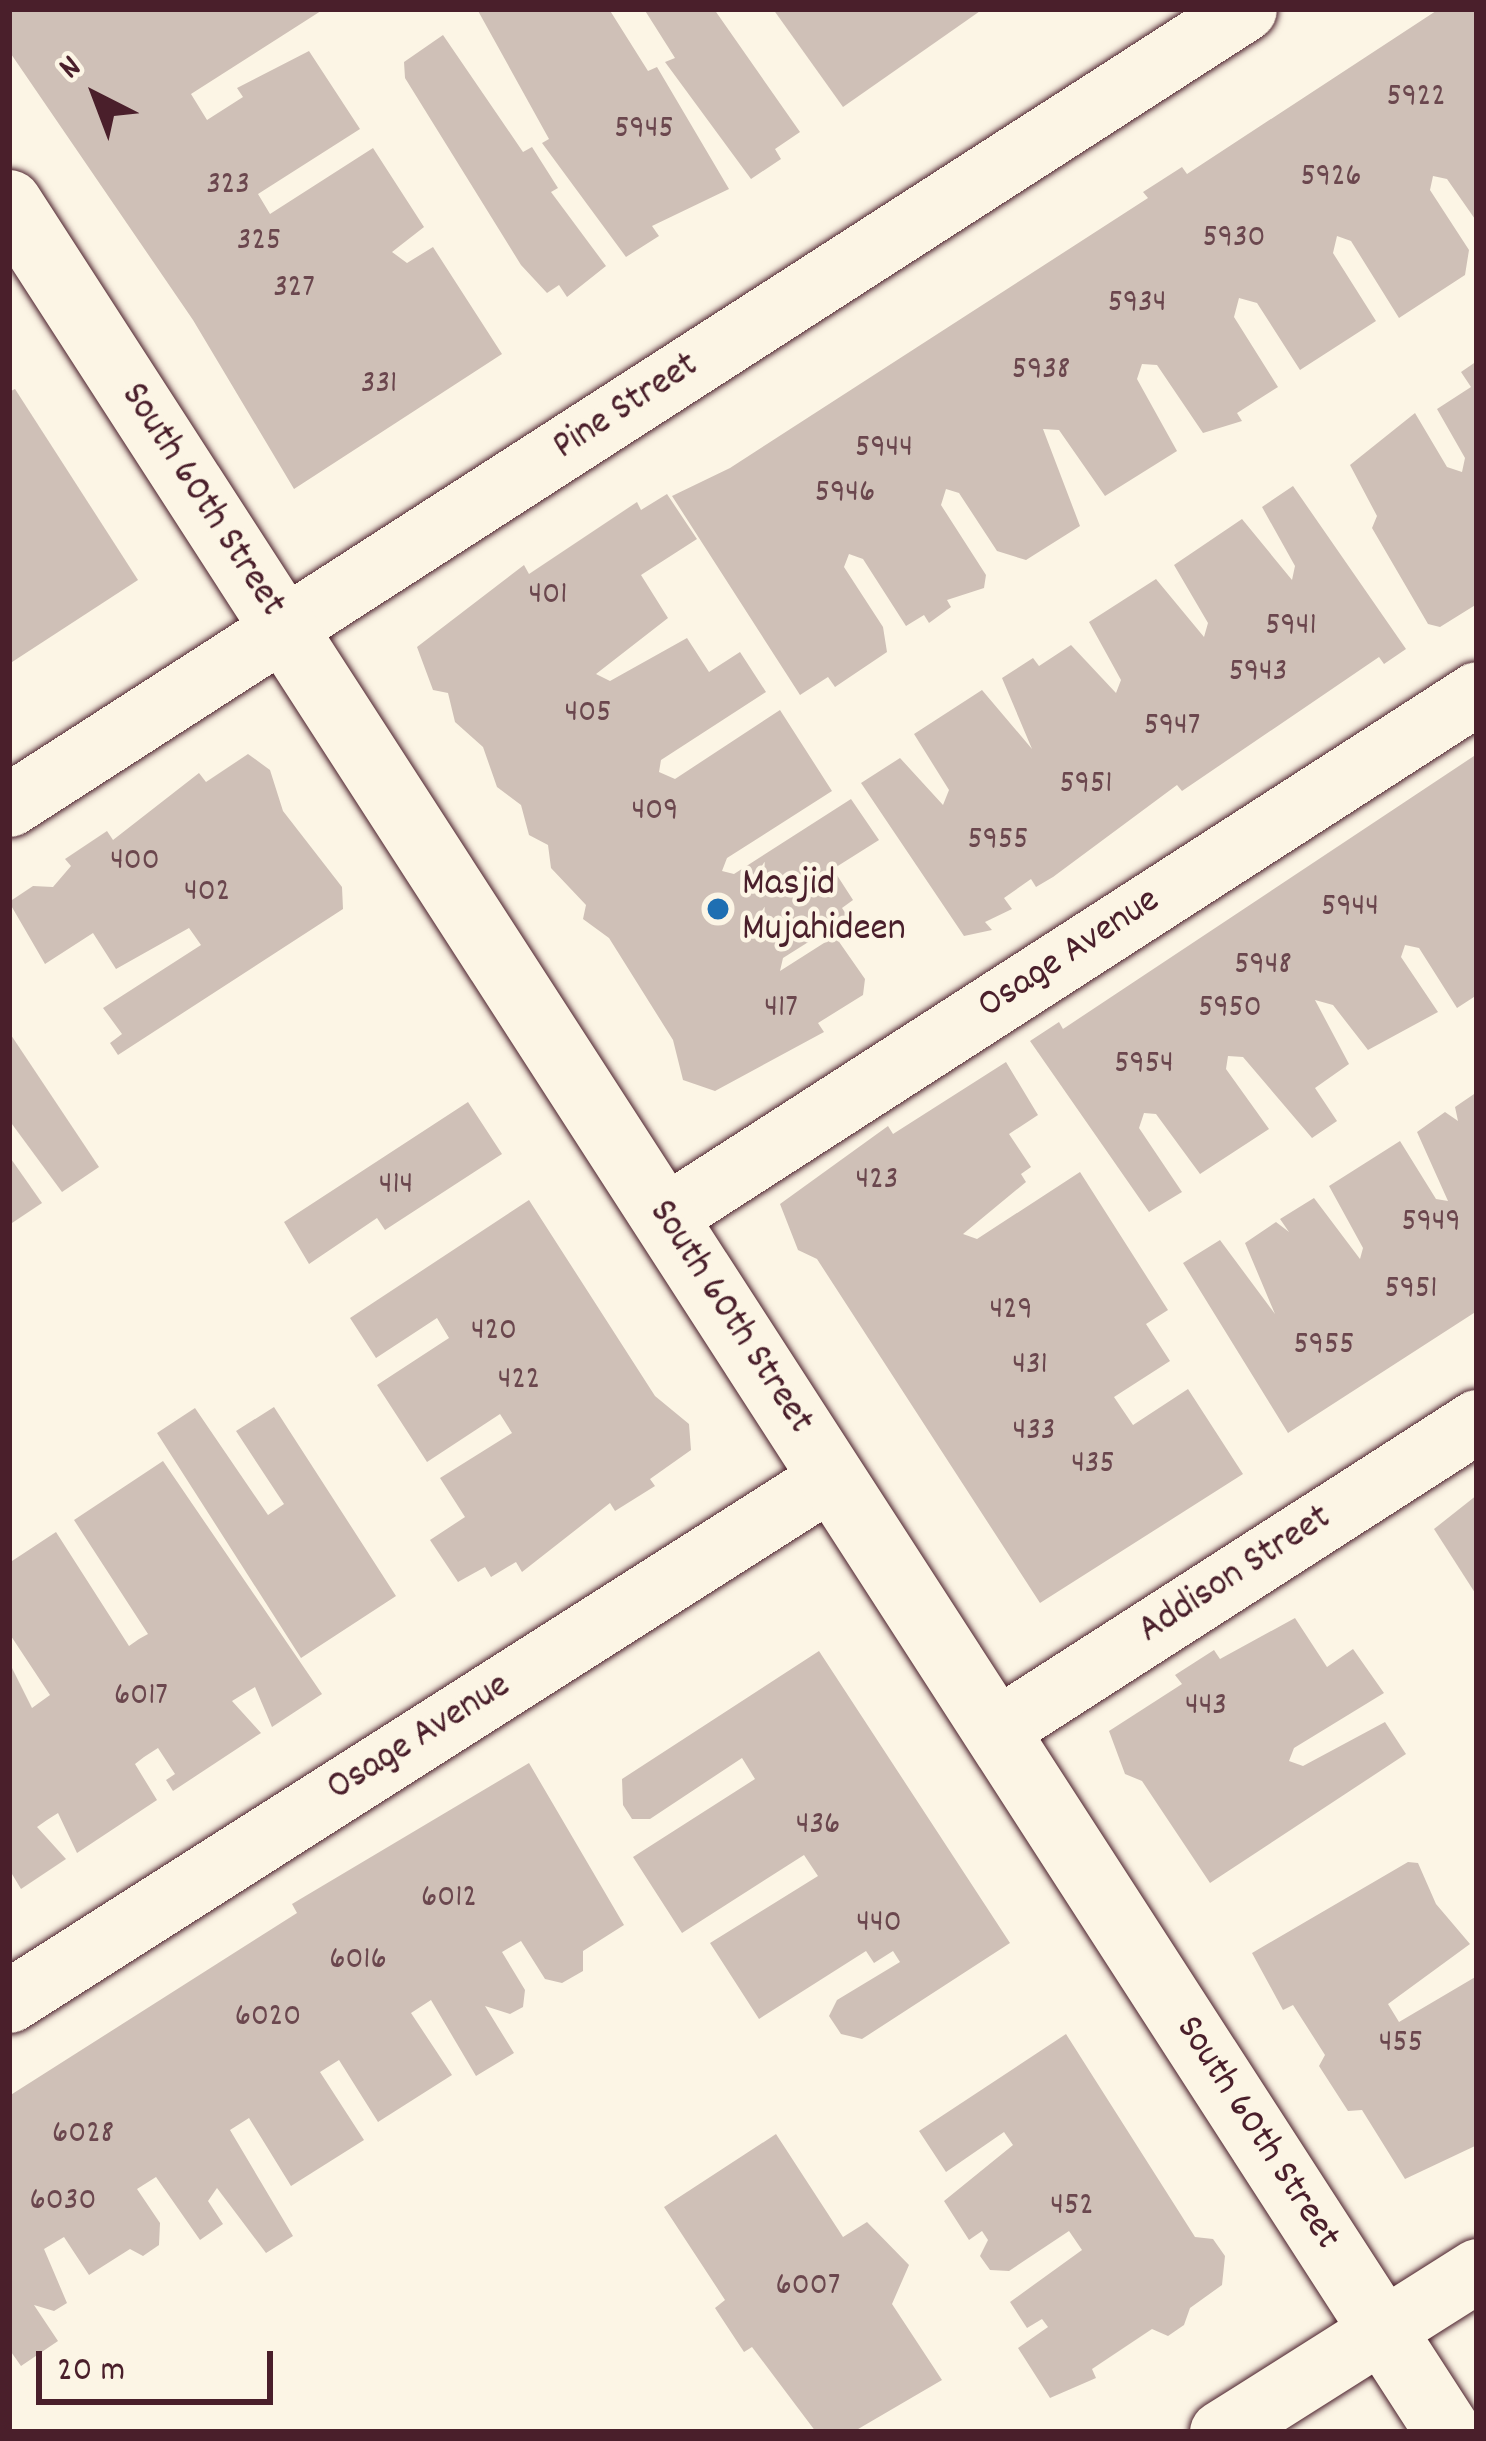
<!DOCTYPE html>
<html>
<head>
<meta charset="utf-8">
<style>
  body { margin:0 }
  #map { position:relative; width:1486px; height:2441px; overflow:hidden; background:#fcf5e5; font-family:Dekko,sans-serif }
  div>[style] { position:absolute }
  .building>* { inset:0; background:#cfc0b7 }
  .roads { filter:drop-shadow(0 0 3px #4a1f2b) drop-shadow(0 0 3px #4a1f2b) }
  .street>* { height:63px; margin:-31.5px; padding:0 31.5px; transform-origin:31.5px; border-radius:31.5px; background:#fcf5e5 }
  .secondary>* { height:66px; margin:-33px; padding:0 33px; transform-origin:33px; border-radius:33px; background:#fcf5e5 }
  .dots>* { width:33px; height:33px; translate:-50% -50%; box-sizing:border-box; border:6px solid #fcf5e5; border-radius:50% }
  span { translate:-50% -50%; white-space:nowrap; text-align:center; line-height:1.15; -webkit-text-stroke:9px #fcf5e5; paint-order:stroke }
  .number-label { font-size:33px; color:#6b474e }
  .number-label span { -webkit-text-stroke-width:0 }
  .street-label { font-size:39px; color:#4a1f2b }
  .poi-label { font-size:39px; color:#4a1f2b }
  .left { translate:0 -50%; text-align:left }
  .frame { position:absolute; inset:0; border:12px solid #4a1f2b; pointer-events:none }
  .north { position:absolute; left:36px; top:36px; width:120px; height:120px; -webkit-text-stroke:9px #fcf5e5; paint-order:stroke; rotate:318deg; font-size:33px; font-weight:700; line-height:48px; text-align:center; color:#4a1f2b }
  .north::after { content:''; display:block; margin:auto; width:42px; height:54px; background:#4a1f2b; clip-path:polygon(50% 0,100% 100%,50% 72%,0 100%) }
  .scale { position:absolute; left:36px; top:2351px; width:237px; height:54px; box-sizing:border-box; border:6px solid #4a1f2b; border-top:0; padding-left:15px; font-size:36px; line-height:42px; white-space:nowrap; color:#4a1f2b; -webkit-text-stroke:9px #fcf5e5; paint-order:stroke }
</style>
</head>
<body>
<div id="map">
  <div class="building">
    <div style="clip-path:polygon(9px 9px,324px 9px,191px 94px,207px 120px,243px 97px,237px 88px,309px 51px,360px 129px,258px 194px,270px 214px,373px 148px,424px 227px,392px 252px,407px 263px,433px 247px,502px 354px,294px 489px,193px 320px,9px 51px)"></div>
    <div style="clip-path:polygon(477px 9px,609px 9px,648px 71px,657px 67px,729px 189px,652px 226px,659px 236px,626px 257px,542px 143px,549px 139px)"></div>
    <div style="clip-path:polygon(644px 9px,714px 9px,800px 132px,775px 149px,781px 159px,751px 179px,665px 62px,675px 58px)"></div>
    <div style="clip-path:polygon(773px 9px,983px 9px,843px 107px)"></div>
    <div style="clip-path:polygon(1439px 9px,1477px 9px,1477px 222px,1447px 179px,1433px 176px,1430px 190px,1469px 250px,1465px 275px,1399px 318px,1351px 241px,1337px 236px,1333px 253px,1376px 321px,1300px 370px,1257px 303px,1239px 298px,1234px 317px,1278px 387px,1237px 413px,1242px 421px,1203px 433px,1157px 365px,1142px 364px,1137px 379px,1177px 451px,1105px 496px,1059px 430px,1043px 429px,1080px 526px,1026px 560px,997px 551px,959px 493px,946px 489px,941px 505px,986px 575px,984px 588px,947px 600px,951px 607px,929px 623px,924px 615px,906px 626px,863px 559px,849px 554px,844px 567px,883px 627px,887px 652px,835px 687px,828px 677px,800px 695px,672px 496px,730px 468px,1148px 198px,1143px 192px,1182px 167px,1187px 174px)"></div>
    <div style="clip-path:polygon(443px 35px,523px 152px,532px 147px,558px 188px,551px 192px,606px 266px,567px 297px,559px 285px,547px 293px,521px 265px,405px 78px,404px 62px)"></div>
    <div style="clip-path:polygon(1477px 361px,1477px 604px,1440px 627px,1428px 624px,1372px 528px,1377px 516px,1350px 465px,1415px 413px,1447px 467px,1462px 472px,1465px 458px,1437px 409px,1471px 387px,1461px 372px)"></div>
    <div style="clip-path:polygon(15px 389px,138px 580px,9px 664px,9px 392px)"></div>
    <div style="clip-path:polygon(1293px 486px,1406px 649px,1384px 664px,1379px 657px,1182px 791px,1177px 785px,1053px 877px,1036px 887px,1031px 879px,1004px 898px,1012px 909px,985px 922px,992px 930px,964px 936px,861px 783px,900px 758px,943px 805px,949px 790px,914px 734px,982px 690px,1032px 749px,1002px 678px,1033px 658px,1039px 666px,1071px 645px,1116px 693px,1121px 680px,1089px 622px,1156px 579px,1204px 637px,1208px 623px,1174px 565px,1242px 519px,1292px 580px,1295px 566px,1262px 507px)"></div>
    <div style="clip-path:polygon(667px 494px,697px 539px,641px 575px,668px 618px,596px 674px,610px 681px,687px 638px,709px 672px,740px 652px,766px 692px,661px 760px,659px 772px,675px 779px,780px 710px,832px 791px,727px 858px,722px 871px,734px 874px,851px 799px,879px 840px,833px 869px,853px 900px,842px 908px,848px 917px,783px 958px,780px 971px,835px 936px,865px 979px,863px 995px,818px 1023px,824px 1032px,715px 1091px,683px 1080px,673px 1040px,609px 938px,583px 919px,586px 905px,551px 868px,548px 845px,529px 835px,521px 805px,497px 787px,483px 747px,455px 722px,448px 693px,433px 690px,417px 647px,524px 565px,529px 574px,637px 502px,641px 510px)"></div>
    <div style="clip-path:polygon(248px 754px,270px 770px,283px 811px,342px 887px,343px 909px,118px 1055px,110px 1043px,122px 1034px,103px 1008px,201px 945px,194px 935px,189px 928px,116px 969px,93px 933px,45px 964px,9px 902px,33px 886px,53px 887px,71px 866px,65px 859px,107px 831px,113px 840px,199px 773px,206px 782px)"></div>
    <div style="clip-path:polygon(1477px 754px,1477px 995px,1457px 1008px,1419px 948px,1405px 945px,1401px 957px,1438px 1012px,1368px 1050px,1333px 1005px,1315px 1000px,1349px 1064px,1315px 1088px,1337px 1121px,1312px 1138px,1243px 1057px,1228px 1056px,1226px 1069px,1269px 1129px,1200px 1174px,1156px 1114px,1144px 1113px,1139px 1128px,1182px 1192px,1149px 1212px,1030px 1041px,1059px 1022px,1063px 1029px)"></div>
    <div style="clip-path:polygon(9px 1032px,99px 1167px,62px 1192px,9px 1120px)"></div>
    <div style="clip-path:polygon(1006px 1062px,1038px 1115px,1009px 1134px,1031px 1167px,1021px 1174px,1026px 1182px,963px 1234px,977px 1239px,1080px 1172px,1168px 1310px,1146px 1324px,1170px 1361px,1114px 1397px,1133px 1425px,1188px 1389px,1243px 1474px,1040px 1603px,817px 1259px,798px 1250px,780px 1204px,888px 1126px,893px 1134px)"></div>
    <div style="clip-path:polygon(1477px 1092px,1477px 1311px,1288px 1433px,1183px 1263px,1220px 1240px,1275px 1314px,1245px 1243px,1276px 1222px,1289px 1232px,1280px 1219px,1314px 1198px,1360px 1259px,1363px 1248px,1329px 1186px,1400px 1141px,1436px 1199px,1448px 1201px,1417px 1132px,1445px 1112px,1458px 1121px,1455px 1107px)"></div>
    <div style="clip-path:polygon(468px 1102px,502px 1154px,385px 1230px,377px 1218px,309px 1264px,284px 1222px)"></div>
    <div style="clip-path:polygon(9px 1156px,42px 1203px,9px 1225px)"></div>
    <div style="clip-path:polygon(529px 1200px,655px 1396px,689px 1424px,691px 1450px,650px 1479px,655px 1486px,615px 1511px,610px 1503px,522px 1572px,516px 1562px,491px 1577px,485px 1567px,458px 1582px,430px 1540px,465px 1517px,440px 1478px,512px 1433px,500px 1414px,427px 1462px,377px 1385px,449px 1338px,437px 1318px,376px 1358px,350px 1318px)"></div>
    <div style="clip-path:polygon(274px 1407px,396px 1596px,301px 1658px,157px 1433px,195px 1408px,268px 1515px,284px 1504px,236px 1431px)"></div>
    <div style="clip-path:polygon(163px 1461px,322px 1694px,272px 1727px,255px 1687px,232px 1701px,261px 1733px,173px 1791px,166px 1780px,175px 1774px,158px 1748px,144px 1757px,135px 1764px,157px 1800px,77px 1853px,58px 1813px,47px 1820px,37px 1827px,66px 1859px,21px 1889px,9px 1869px,9px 1662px,32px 1708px,50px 1695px,9px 1633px,9px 1563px,56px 1532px,129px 1646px,139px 1639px,148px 1634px,74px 1520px)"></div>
    <div style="clip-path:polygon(1477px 1495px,1477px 1596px,1434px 1529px)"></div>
    <div style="clip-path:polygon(1295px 1618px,1327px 1667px,1353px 1649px,1384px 1693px,1294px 1748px,1289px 1761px,1303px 1766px,1385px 1722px,1406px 1754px,1210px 1883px,1142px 1781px,1125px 1774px,1109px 1731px,1182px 1684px,1175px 1675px,1214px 1650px,1220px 1659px)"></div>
    <div style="clip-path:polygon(819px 1651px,1010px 1943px,862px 2039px,841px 2034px,829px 2016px,837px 2000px,900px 1962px,893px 1951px,874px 1963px,866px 1951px,759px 2019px,710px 1943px,818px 1876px,804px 1855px,682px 1933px,633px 1857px,755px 1779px,742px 1758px,650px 1819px,632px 1819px,623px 1805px,622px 1779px)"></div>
    <div style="clip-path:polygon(529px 1763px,624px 1925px,583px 1951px,583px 1971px,562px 1983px,545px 1979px,521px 1941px,502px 1952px,525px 1990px,523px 2007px,510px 2014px,485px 2006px,514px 2053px,476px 2076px,431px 2000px,411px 2013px,452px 2075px,378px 2122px,339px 2060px,320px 2072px,364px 2140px,291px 2186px,249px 2118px,230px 2130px,293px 2236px,266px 2253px,217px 2188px,208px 2201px,223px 2224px,200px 2240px,156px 2177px,137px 2189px,160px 2223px,159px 2245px,143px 2256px,130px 2249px,89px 2275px,64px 2237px,44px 2249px,67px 2303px,54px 2311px,34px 2305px,58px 2341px,21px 2366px,9px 2349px,9px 2096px,297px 1913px,292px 1904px)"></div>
    <div style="clip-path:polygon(1408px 1862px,1418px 1863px,1436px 1904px,1470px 1944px,1388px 2004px,1399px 2022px,1477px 1976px,1477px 2132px,1475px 2146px,1405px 2179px,1362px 2110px,1348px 2111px,1319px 2066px,1325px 2055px,1293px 2005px,1283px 2010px,1252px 1953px)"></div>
    <div style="clip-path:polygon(1066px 2034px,1195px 2237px,1213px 2239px,1225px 2256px,1222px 2285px,1190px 2308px,1184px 2325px,1168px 2336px,1152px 2329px,1092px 2369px,1096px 2378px,1050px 2398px,1018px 2348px,1048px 2327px,1042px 2319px,1027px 2328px,1010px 2302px,1082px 2250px,1069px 2231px,1009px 2271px,990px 2270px,980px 2256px,988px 2240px,982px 2231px,969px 2240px,944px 2201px,1013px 2145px,1004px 2132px,946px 2172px,919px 2131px)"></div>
    <div style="clip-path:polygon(776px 2134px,843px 2237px,867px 2222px,909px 2265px,892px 2304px,942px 2380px,853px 2432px,816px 2432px,752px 2347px,744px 2352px,715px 2308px,725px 2300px,664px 2207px)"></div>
  </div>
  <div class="roads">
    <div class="street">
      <div style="left:9px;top:805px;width:1470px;rotate:-32.78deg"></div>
      <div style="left:664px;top:1217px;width:967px;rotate:-32.8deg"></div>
      <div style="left:996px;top:1730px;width:572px;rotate:-32.72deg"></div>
      <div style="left:9px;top:2001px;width:976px;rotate:-32.48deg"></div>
      <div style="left:1221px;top:2432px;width:303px;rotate:-32.3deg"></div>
    </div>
    <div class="secondary">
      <div style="left:9px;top:203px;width:2653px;rotate:57.15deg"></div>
    </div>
  </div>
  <div class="dots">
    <div style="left:718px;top:909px;background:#1f6fb2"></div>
  </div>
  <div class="number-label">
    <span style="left:1416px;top:98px">5922</span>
    <span style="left:644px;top:130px">5945</span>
    <span style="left:1331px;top:178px">5926</span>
    <span style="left:228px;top:186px">323</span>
    <span style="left:1234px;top:239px">5930</span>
    <span style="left:259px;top:242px">325</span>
    <span style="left:294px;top:289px">327</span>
    <span style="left:1137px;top:304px">5934</span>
    <span style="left:1041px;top:371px">5938</span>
    <span style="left:379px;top:385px">331</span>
    <span style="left:884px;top:449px">5944</span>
    <span style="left:845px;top:494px">5946</span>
    <span style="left:548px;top:596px">401</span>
    <span style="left:1291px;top:627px">5941</span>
    <span style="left:1258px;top:673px">5943</span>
    <span style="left:588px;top:714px">405</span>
    <span style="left:1172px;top:727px">5947</span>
    <span style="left:1086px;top:785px">5951</span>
    <span style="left:655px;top:812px">409</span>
    <span style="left:998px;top:841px">5955</span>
    <span style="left:135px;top:862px">400</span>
    <span style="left:207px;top:893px">402</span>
    <span style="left:1350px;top:908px">5944</span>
    <span style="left:1263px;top:966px">5948</span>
    <span style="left:781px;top:1009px">417</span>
    <span style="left:1230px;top:1009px">5950</span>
    <span style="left:1144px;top:1065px">5954</span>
    <span style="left:877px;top:1181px">423</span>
    <span style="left:396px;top:1186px">414</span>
    <span style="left:1431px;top:1223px">5949</span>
    <span style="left:1411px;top:1290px">5951</span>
    <span style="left:1011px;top:1311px">429</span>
    <span style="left:494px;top:1332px">420</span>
    <span style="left:1324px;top:1346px">5955</span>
    <span style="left:1030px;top:1366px">431</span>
    <span style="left:519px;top:1381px">422</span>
    <span style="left:1034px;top:1432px">433</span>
    <span style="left:1093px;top:1465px">435</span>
    <span style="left:141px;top:1697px">6017</span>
    <span style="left:1206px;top:1707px">443</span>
    <span style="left:818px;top:1826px">436</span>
    <span style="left:449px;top:1899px">6012</span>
    <span style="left:879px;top:1924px">440</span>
    <span style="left:358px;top:1961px">6016</span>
    <span style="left:268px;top:2018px">6020</span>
    <span style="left:1401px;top:2044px">455</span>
    <span style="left:83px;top:2135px">6028</span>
    <span style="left:63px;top:2202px">6030</span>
    <span style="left:1072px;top:2207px">452</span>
    <span style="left:808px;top:2287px">6007</span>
  </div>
  <div class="street-label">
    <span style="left:627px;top:408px;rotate:-33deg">Pine Street</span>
    <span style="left:201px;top:501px;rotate:57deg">South 60th Street</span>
    <span style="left:1070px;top:955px;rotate:-33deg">Osage Avenue</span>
    <span style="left:729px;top:1318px;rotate:57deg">South 60th Street</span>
    <span style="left:1236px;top:1576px;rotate:-33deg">Addison Street</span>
    <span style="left:420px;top:1739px;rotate:-32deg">Osage Avenue</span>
    <span style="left:1256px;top:2134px;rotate:57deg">South 60th Street</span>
  </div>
  <div class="poi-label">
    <span class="left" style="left:742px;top:909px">Masjid<br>Mujahideen</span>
  </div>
  <div class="frame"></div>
  <div class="north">N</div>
  <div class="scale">20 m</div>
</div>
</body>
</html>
